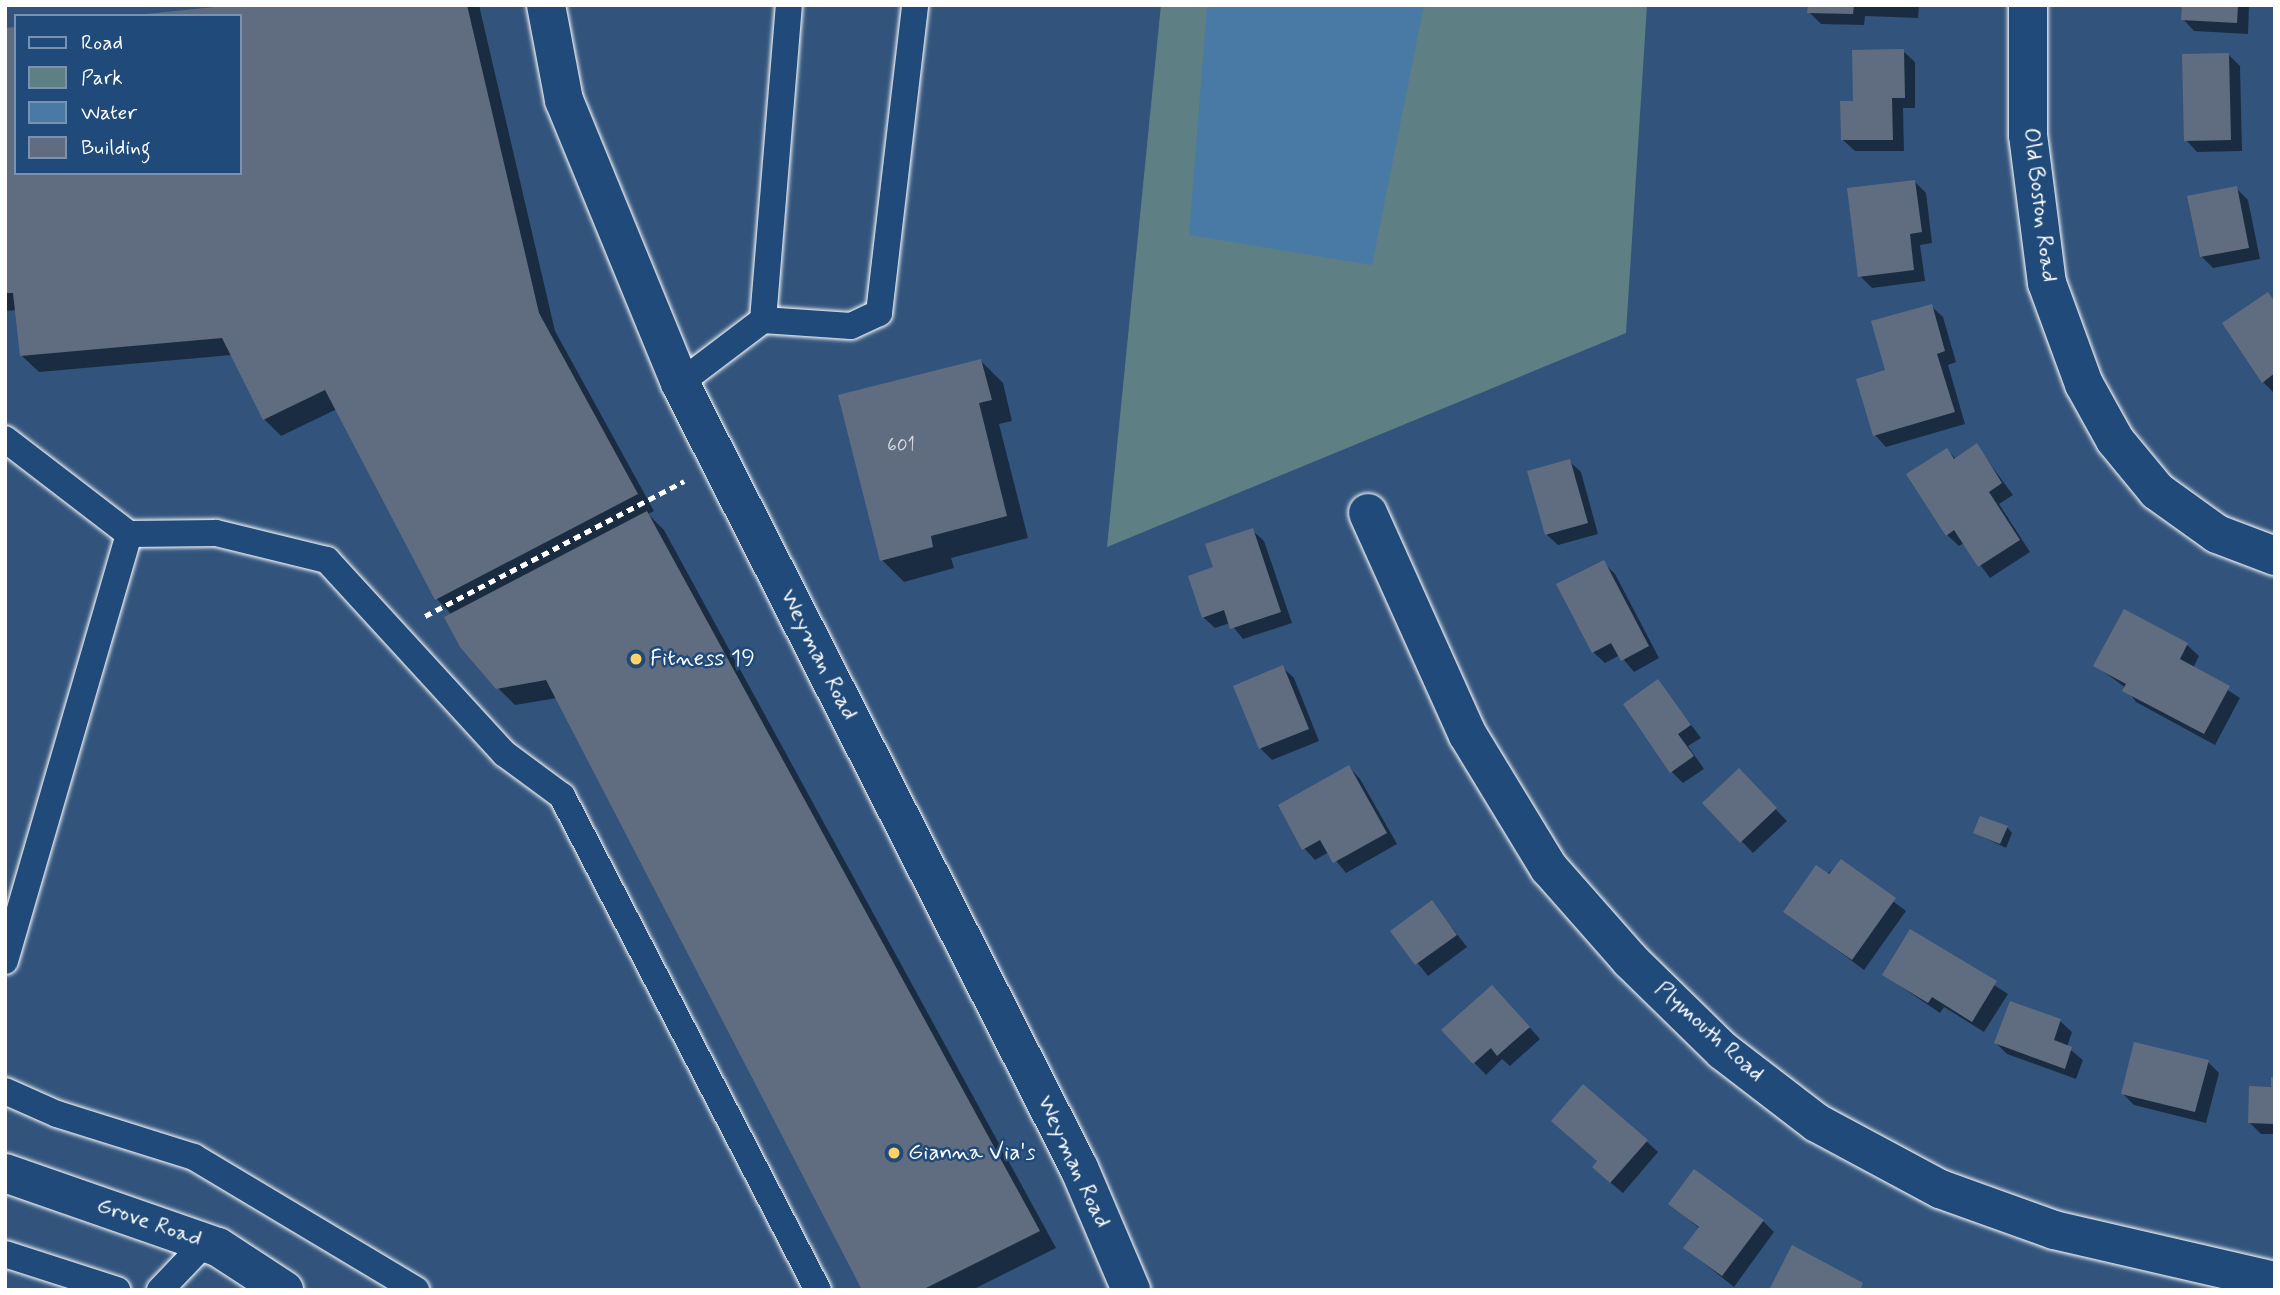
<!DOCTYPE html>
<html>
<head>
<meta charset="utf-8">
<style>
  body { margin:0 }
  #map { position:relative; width:2280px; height:1295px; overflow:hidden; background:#32547c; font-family:Mynerve,sans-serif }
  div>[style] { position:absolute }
  .green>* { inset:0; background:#5e8084 }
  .water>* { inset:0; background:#497aa6 }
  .shadow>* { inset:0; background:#0007 }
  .building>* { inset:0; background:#606d80 }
  .path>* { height:4.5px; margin-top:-2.25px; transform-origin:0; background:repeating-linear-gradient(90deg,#fff 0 7px,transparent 0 12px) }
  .roads { filter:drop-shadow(0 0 2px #fff) drop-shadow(0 0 2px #fff) }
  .lane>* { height:26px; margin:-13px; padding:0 13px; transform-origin:13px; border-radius:13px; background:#1f4a7a }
  .street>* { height:38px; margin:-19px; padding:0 19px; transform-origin:19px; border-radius:19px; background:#1f4a7a }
  .secondary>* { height:38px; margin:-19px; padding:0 19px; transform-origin:19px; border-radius:19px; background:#1f4a7a }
  .dots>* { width:19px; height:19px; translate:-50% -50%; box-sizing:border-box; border:4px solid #1f4a7a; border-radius:50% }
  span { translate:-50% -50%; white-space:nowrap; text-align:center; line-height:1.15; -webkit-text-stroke:5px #1f4a7a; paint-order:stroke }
  .number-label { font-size:19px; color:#d7dadf }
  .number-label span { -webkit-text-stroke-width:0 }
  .street-label { font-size:23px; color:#fff }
  .poi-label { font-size:23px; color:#fff }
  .left { translate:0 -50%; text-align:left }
  .frame { position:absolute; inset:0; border:7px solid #fff; pointer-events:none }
  .legend { position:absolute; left:14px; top:14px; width:228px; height:161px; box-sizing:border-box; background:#1f4a7a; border:2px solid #7992af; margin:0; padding:9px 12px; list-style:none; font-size:21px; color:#fff }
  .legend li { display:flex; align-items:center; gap:14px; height:35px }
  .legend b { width:35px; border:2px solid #7992af }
</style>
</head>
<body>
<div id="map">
  <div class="green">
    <div style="clip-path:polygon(1161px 5px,1647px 5px,1626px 333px,1107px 547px)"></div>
  </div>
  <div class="water">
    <div style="clip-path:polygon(1207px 5px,1424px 5px,1372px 265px,1189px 235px)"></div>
  </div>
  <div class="shadow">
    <div style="clip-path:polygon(252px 5px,479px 5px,555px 331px,654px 511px,648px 514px,664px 530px,1056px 1248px,972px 1290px,864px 1290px,557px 698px,515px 705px,497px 687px,452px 615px,437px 599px,337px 409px,281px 436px,264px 419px,232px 355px,39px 372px,21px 355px,17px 310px,5px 311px,5px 29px,16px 173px,240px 173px,240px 16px,145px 16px)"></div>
    <div style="clip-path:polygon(1809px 5px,1919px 5px,1918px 18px,1865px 16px,1864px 25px,1821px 24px,1809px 12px)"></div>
    <div style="clip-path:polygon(2183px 5px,2249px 5px,2248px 34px,2194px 31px,2183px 19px)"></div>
    <div style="clip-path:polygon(1903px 51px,1915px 62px,1915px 108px,1903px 108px,1904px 151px,1855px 151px,1843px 140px,1854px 102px)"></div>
    <div style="clip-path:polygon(2228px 54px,2240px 66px,2242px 151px,2197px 152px,2186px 140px)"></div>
    <div style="clip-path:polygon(1914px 181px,1926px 193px,1932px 243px,1920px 245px,1925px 281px,1872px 288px,1860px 276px)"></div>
    <div style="clip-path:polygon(2236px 188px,2248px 200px,2260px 259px,2213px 268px,2201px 256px)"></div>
    <div style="clip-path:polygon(2268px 294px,2275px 301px,2274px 393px,2263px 382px)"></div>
    <div style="clip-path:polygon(1931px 306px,1943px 317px,1956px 362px,1948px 365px,1965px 424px,1886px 447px,1875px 435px,1888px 371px)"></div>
    <div style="clip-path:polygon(981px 361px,1003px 383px,1012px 421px,999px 424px,1028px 538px,951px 558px,954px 568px,904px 582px,882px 560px)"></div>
    <div style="clip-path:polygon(1977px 446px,2013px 495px,1999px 504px,2030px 552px,1990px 578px,1964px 543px,1959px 546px,1947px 535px,1947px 450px,1956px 459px)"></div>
    <div style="clip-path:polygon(1569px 461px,1581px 472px,1598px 534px,1558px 545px,1546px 534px)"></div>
    <div style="clip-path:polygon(1252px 530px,1264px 541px,1292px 623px,1243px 639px,1230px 623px,1215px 628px,1203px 617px,1215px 568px)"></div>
    <div style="clip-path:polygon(1603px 562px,1615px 574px,1659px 658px,1634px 672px,1620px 655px,1605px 663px,1593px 652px)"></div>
    <div style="clip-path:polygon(2125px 611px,2187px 645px,2199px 656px,2193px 668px,2240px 698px,2215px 745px,2136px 702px,2126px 688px,2096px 666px)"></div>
    <div style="clip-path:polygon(1282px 667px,1294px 678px,1319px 741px,1272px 760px,1260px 748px)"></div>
    <div style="clip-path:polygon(1658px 681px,1701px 738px,1688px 746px,1704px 769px,1683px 783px,1672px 772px)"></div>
    <div style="clip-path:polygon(1349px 767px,1360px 779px,1397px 844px,1346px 873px,1329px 852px,1315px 860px,1304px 848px)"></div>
    <div style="clip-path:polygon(1739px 771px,1787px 821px,1753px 853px,1705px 803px)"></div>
    <div style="clip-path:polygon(2007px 827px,2012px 833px,2006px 848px,1975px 833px)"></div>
    <div style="clip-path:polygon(1841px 862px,1906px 911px,1864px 970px,1785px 911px)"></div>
    <div style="clip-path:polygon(1432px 902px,1467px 947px,1428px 976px,1392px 931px)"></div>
    <div style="clip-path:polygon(1910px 931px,2008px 994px,1984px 1032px,1944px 1007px,1940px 1013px,1884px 975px)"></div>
    <div style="clip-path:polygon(1503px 998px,1540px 1039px,1510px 1066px,1502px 1059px,1486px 1075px,1444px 1031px)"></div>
    <div style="clip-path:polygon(2060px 1021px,2072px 1032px,2067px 1047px,2083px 1060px,2076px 1079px,2007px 1054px,1996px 1043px)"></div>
    <div style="clip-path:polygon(2208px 1062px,2219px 1073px,2206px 1123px,2134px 1105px,2122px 1093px)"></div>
    <div style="clip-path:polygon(2275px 1079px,2275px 1134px,2261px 1134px,2249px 1122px)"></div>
    <div style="clip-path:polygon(1646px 1141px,1658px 1152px,1623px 1193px,1605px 1178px)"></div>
    <div style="clip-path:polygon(1671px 1204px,1763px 1221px,1774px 1232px,1734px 1287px,1685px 1248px,1700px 1229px)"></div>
  </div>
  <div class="building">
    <div style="clip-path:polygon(234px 5px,467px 5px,539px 313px,638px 494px,435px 600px,325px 390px,263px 420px,222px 338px,20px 356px,13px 293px,5px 293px,5px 28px,16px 27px,16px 173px,240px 173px,240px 16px,146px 14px)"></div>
    <div style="clip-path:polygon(1808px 5px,1854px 5px,1853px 14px,1807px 13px)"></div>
    <div style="clip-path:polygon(2182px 5px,2238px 5px,2237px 23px,2181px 20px)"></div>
    <div style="clip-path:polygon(1904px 49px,1905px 98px,1892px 98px,1893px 140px,1841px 140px,1840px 101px,1853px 101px,1852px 50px)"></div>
    <div style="clip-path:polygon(2229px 53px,2231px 140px,2184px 141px,2182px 54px)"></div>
    <div style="clip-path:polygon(1915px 180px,1922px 232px,1910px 234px,1914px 270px,1858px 277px,1847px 188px)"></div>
    <div style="clip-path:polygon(2237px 186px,2249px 248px,2200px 257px,2187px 196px)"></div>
    <div style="clip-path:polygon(2268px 292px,2275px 302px,2275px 373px,2262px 383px,2222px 323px)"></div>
    <div style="clip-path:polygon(1932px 304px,1945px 351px,1937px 354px,1955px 412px,1873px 436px,1856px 379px,1885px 370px,1871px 321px)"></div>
    <div style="clip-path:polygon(981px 359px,992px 400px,979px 403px,1007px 516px,931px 536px,933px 547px,880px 561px,838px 395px)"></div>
    <div style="clip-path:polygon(1977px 443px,2002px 483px,1989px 492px,2020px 540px,1978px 567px,1954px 530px,1946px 536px,1906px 474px,1947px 448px,1954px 459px)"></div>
    <div style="clip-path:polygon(1570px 459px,1588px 523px,1545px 535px,1527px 471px)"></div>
    <div style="clip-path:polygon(647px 511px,1040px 1231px,922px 1290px,862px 1290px,546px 680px,496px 689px,460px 647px,444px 617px)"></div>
    <div style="clip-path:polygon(1253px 528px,1281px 612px,1230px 629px,1224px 610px,1202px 618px,1188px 576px,1213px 567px,1205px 544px)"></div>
    <div style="clip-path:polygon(1604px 560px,1649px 646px,1621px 661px,1611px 643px,1592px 653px,1556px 584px)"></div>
    <div style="clip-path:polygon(2124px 609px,2188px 643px,2180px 659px,2230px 686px,2204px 734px,2122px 691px,2126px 684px,2093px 666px)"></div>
    <div style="clip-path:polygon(1283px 665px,1309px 729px,1259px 749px,1233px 686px)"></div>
    <div style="clip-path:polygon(1658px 679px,1691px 725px,1678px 734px,1694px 756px,1670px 773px,1623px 704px)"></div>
    <div style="clip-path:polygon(1349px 765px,1387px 833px,1333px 863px,1320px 840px,1302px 850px,1278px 805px)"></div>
    <div style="clip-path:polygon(1739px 768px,1777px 808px,1740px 843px,1702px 803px)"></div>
    <div style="clip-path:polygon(1980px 816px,2008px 826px,2000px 844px,1973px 833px)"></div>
    <div style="clip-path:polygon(1841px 859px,1896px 898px,1852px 960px,1783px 912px,1816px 865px,1829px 874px)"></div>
    <div style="clip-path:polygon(1432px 900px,1457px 935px,1415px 965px,1390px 931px)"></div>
    <div style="clip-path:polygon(1910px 929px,1997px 981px,1972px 1022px,1932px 997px,1928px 1003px,1882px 975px)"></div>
    <div style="clip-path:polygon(1492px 985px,1530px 1027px,1497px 1056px,1491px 1048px,1473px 1064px,1441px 1030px)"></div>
    <div style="clip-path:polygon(2010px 1001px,2061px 1019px,2054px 1040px,2072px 1047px,2065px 1069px,1994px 1043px)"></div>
    <div style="clip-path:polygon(2134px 1042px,2209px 1060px,2195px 1112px,2121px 1094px)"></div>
    <div style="clip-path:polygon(2271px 1077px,2275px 1077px,2275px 1124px,2248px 1123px,2249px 1086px,2271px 1087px)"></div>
    <div style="clip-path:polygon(1583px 1084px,1648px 1140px,1610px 1183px,1592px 1167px,1597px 1161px,1551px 1121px)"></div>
    <div style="clip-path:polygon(1694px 1169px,1764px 1220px,1722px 1276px,1683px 1248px,1699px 1227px,1668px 1204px)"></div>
    <div style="clip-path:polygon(1792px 1245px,1863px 1283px,1860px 1290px,1769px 1290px)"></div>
  </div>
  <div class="path">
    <div style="left:425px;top:616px;width:292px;rotate:-27.5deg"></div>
  </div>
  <div class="roads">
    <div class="lane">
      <div style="left:763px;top:320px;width:88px;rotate:3.9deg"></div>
      <div style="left:851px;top:326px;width:31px;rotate:-25deg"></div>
      <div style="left:879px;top:313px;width:310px;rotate:-83.3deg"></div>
      <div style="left:680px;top:383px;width:104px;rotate:-37.2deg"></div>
      <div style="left:763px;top:320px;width:316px;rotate:-85.3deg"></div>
      <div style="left:5px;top:439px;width:156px;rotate:37.5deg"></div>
      <div style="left:129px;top:534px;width:87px;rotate:-0.7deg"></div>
      <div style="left:216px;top:533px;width:114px;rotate:13.7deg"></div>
      <div style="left:327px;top:560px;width:263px;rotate:47.5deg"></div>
      <div style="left:505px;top:754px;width:71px;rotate:36.4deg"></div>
      <div style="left:562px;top:796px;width:556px;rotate:62.61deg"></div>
      <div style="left:5px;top:961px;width:445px;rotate:-73.8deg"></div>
      <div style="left:5px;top:1091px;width:57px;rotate:23.9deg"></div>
      <div style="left:57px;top:1114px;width:144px;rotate:17.4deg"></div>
      <div style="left:194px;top:1157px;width:259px;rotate:30.9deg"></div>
      <div style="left:5px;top:1254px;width:118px;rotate:17.8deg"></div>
      <div style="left:160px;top:1290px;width:66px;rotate:-46.2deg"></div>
    </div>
    <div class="street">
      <div style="left:2028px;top:5px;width:130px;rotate:90deg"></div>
      <div style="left:2028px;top:135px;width:149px;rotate:82.7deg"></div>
      <div style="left:2047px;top:283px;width:108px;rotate:69.9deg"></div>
      <div style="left:2084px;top:384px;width:64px;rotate:61deg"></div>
      <div style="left:2115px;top:440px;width:66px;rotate:50.5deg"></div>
      <div style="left:2157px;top:491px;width:74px;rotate:35.6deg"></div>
      <div style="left:2217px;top:534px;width:62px;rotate:20.8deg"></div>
      <div style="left:1368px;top:513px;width:243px;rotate:65.8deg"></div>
      <div style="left:1468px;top:735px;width:156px;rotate:58.7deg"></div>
      <div style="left:1549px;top:868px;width:123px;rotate:48.6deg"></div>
      <div style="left:1630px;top:960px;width:130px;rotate:44.4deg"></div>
      <div style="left:1723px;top:1051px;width:118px;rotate:37.5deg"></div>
      <div style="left:1817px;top:1123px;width:140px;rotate:28.2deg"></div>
      <div style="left:1940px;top:1189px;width:121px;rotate:19.8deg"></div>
      <div style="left:2054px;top:1230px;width:227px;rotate:13deg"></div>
      <div style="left:5px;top:1173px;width:225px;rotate:19.2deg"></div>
      <div style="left:218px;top:1247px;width:79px;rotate:33.1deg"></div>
    </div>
    <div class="secondary">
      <div style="left:546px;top:5px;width:97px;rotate:79.3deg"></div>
      <div style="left:564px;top:100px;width:306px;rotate:67.7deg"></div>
      <div style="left:680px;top:383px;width:881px;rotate:63.06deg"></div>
      <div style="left:1079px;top:1168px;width:133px;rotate:66.9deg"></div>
    </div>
  </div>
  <div class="dots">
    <div style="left:636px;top:659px;background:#ffd166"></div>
    <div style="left:894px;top:1153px;background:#ffd166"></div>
  </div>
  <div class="number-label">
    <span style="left:901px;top:446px">601</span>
  </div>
  <div class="street-label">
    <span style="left:2039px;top:205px;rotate:83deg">Old Boston Road</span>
    <span style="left:818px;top:655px;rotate:63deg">Weyman Road</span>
    <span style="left:1709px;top:1032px;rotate:42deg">Plymouth Road</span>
    <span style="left:1073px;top:1162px;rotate:65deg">Weyman Road</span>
    <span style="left:149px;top:1223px;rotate:19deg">Grove Road</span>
  </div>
  <div class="poi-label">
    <span class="left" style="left:650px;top:659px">Fitness 19</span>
    <span class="left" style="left:908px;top:1153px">Gianna Via's</span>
  </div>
  <div class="frame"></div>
  <ul class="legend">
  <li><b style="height:9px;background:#1f4a7a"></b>Road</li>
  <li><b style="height:19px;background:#5e8084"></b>Park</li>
  <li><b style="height:19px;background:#497aa6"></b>Water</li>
  <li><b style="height:19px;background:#606d80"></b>Building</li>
  </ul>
</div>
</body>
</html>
